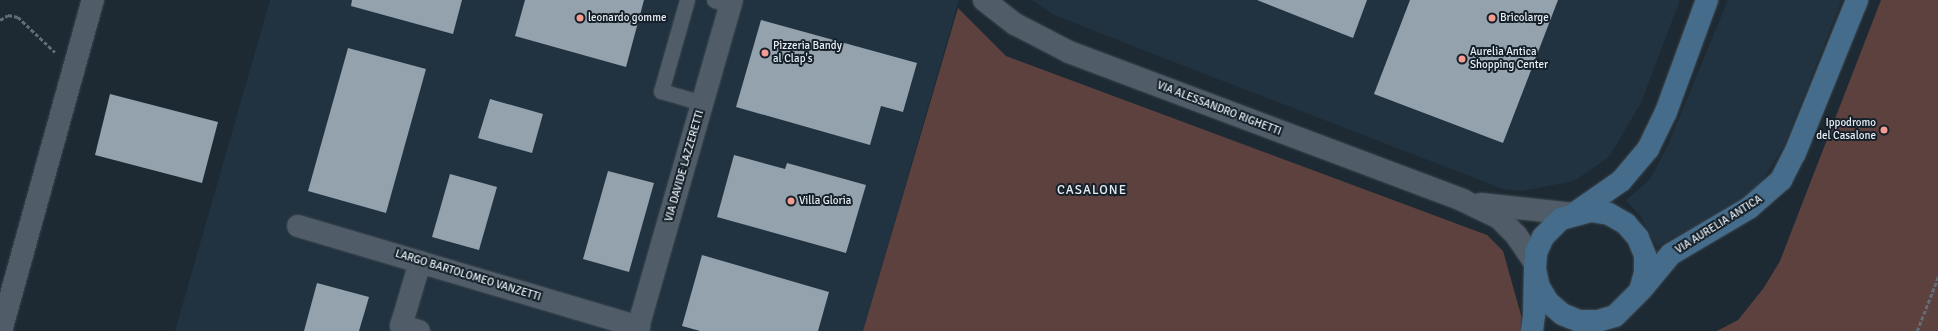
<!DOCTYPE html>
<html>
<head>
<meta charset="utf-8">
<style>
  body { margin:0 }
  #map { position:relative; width:1938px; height:331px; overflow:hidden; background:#1e2a33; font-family:Signika,sans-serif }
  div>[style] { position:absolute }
  .built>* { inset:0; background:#213240 }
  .green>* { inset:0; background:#5d413e }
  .building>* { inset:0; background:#94a2ad }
  .path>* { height:2.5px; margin-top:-1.25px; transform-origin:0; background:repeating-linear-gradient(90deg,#616c74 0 4px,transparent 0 6px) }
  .roads { filter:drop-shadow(0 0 1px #3e474f) drop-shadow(0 0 1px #3e474f) }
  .lane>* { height:15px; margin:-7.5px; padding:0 7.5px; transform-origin:7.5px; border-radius:7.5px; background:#505c67 }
  .street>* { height:22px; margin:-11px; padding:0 11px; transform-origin:11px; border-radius:11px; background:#505c67 }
  .secondary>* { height:22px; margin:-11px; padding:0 11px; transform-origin:11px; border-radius:11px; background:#456c8a }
  .dots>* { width:11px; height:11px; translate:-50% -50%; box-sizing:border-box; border:2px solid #152029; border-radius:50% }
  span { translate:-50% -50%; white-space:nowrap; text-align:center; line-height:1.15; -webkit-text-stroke:4px #152029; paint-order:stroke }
  .poi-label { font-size:11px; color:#e7eef5 }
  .left { translate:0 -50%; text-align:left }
  .right { translate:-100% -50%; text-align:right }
  .street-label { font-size:11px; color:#e7eef5 }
  .quarter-label { font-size:13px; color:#e7eef5; letter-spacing:1px }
</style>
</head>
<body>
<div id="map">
  <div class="built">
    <div style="clip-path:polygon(270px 0,959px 0,863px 331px,175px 331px)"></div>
    <div style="clip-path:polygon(1032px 0,1680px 0,1641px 103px,1609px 157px,1574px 181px,1521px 191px,1503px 189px,1179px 64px,1054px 15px)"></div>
    <div style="clip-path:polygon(1728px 0,1842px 0,1784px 146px,1761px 183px,1749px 197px,1657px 247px,1640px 216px,1626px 200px,1650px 179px,1667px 147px)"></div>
  </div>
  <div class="green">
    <div style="clip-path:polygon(1881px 0,1938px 0,1938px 331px,1717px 331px,1738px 320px,1763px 289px,1780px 261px)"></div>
    <div style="clip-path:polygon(958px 8px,1006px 56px,1487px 235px,1503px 251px,1521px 315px,1521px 331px,863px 331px)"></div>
  </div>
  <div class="building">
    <div style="clip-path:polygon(352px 0,462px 0,453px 34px,351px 6px)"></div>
    <div style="clip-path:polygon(525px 0,644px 0,626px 67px,515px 36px)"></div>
    <div style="clip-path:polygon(1257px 0,1367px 0,1353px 38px)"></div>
    <div style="clip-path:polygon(1410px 0,1558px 0,1503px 143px,1374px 94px)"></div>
    <div style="clip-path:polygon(761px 20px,917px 63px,903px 112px,881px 106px,870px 145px,736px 107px)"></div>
    <div style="clip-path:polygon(348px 48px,426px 69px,386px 213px,308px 191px)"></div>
    <div style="clip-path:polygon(110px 94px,218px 122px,202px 183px,95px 155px)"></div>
    <div style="clip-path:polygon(490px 99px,543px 114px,532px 153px,478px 138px)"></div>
    <div style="clip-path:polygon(734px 155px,785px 169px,787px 163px,866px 185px,846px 253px,717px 217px)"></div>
    <div style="clip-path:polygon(608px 171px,654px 183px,629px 272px,583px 259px)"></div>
    <div style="clip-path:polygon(450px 174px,497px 187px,479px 250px,432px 237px)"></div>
    <div style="clip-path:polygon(702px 255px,829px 292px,818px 331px,700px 331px,682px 326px)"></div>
    <div style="clip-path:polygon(317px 283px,369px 297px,359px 331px,304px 331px)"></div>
  </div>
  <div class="path">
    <div style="left:0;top:20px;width:9px;rotate:-32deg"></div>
    <div style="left:8px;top:15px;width:10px;rotate:11deg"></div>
    <div style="left:18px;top:17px;width:51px;rotate:43.4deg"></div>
    <div style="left:1917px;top:331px;width:58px;rotate:-68.7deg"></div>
  </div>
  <div class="roads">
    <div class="lane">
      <div style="left:687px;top:0;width:95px;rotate:105.9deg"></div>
      <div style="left:661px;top:91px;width:43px;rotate:16.3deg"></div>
      <div style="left:714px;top:0;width:17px;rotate:17deg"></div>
    </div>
    <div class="street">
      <div style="left:984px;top:0;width:39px;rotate:38deg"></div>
      <div style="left:1015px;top:24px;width:61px;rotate:27.4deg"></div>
      <div style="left:1069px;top:52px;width:420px;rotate:20.6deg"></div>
      <div style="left:1462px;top:200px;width:41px;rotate:25.9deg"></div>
      <div style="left:1499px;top:218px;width:24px;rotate:45deg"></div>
      <div style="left:1516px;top:235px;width:34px;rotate:56deg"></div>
      <div style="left:1481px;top:204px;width:93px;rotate:6.2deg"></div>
      <div style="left:298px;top:226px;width:356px;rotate:16.5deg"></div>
      <div style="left:1px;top:331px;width:344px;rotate:-74.5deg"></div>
      <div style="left:419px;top:331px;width:19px;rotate:-164deg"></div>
      <div style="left:401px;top:326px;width:67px;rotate:-73.5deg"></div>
      <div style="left:637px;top:331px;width:344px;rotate:-74deg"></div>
    </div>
    <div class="secondary">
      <div style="left:1575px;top:213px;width:56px;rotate:-34.8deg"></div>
      <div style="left:1621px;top:181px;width:42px;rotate:-49.8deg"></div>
      <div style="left:1648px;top:149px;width:41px;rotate:-64.1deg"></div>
      <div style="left:1666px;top:112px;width:119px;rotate:-69.9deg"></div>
      <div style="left:1642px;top:289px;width:45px;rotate:-50.4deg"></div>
      <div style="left:1671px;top:254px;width:91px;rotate:-30.5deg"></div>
      <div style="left:1749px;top:208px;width:43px;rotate:-41.2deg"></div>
      <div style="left:1781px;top:180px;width:30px;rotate:-63deg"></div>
      <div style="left:1795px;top:153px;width:165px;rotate:-67.9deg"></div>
      <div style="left:1532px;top:331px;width:16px;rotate:-83deg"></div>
      <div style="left:1534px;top:315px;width:46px;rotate:-88.8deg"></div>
      <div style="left:1535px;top:269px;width:16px;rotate:-86deg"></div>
      <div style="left:1536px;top:253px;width:17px;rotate:-66deg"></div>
      <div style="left:1543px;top:237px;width:25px;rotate:-45deg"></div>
      <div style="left:1561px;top:219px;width:31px;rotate:-15deg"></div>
      <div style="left:1591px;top:211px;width:18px;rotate:9deg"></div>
      <div style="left:1609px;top:214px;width:20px;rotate:30deg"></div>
      <div style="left:1626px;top:224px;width:18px;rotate:49deg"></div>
      <div style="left:1638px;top:238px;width:18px;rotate:68deg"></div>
      <div style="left:1645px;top:255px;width:18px;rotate:90deg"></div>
      <div style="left:1645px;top:273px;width:19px;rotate:106deg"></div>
      <div style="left:1640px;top:291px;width:35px;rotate:135deg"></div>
      <div style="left:1615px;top:316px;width:18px;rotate:164deg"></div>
      <div style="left:1598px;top:321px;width:19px;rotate:180deg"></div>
      <div style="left:1579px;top:321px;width:18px;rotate:-158deg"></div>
      <div style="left:1562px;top:314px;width:18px;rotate:-139deg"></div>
      <div style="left:1548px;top:302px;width:17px;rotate:-121deg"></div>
      <div style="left:1539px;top:287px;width:18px;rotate:-103deg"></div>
    </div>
  </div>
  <div class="dots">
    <div style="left:580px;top:18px;background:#f59c92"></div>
    <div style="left:1492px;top:18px;background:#f59c92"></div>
    <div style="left:765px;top:53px;background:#f59c92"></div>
    <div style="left:1462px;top:59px;background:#f59c92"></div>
    <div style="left:1884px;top:130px;background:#f59c92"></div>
    <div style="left:791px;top:201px;background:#f59c92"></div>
  </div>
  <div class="poi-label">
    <span class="left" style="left:588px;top:18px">leonardo gomme</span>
    <span class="left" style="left:1500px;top:18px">Bricolarge</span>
    <span class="left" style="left:773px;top:53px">Pizzeria Bandy<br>al Clap's</span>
    <span class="left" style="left:1470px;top:59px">Aurelia Antica<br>Shopping Center</span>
    <span class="right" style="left:1876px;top:130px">Ippodromo<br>del Casalone</span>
    <span class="left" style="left:799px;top:201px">Villa Gloria</span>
  </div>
  <div class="street-label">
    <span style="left:1219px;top:109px;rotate:21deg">VIA ALESSANDRO RIGHETTI</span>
    <span style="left:685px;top:166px;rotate:-74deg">VIA DAVIDE LAZZERETTI</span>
    <span style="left:1719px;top:225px;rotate:-32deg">VIA AURELIA ANTICA</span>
    <span style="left:468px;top:276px;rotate:17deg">LARGO BARTOLOMEO VANZETTI</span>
  </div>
  <div class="quarter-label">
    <span style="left:1092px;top:190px">CASALONE</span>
  </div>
</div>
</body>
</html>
